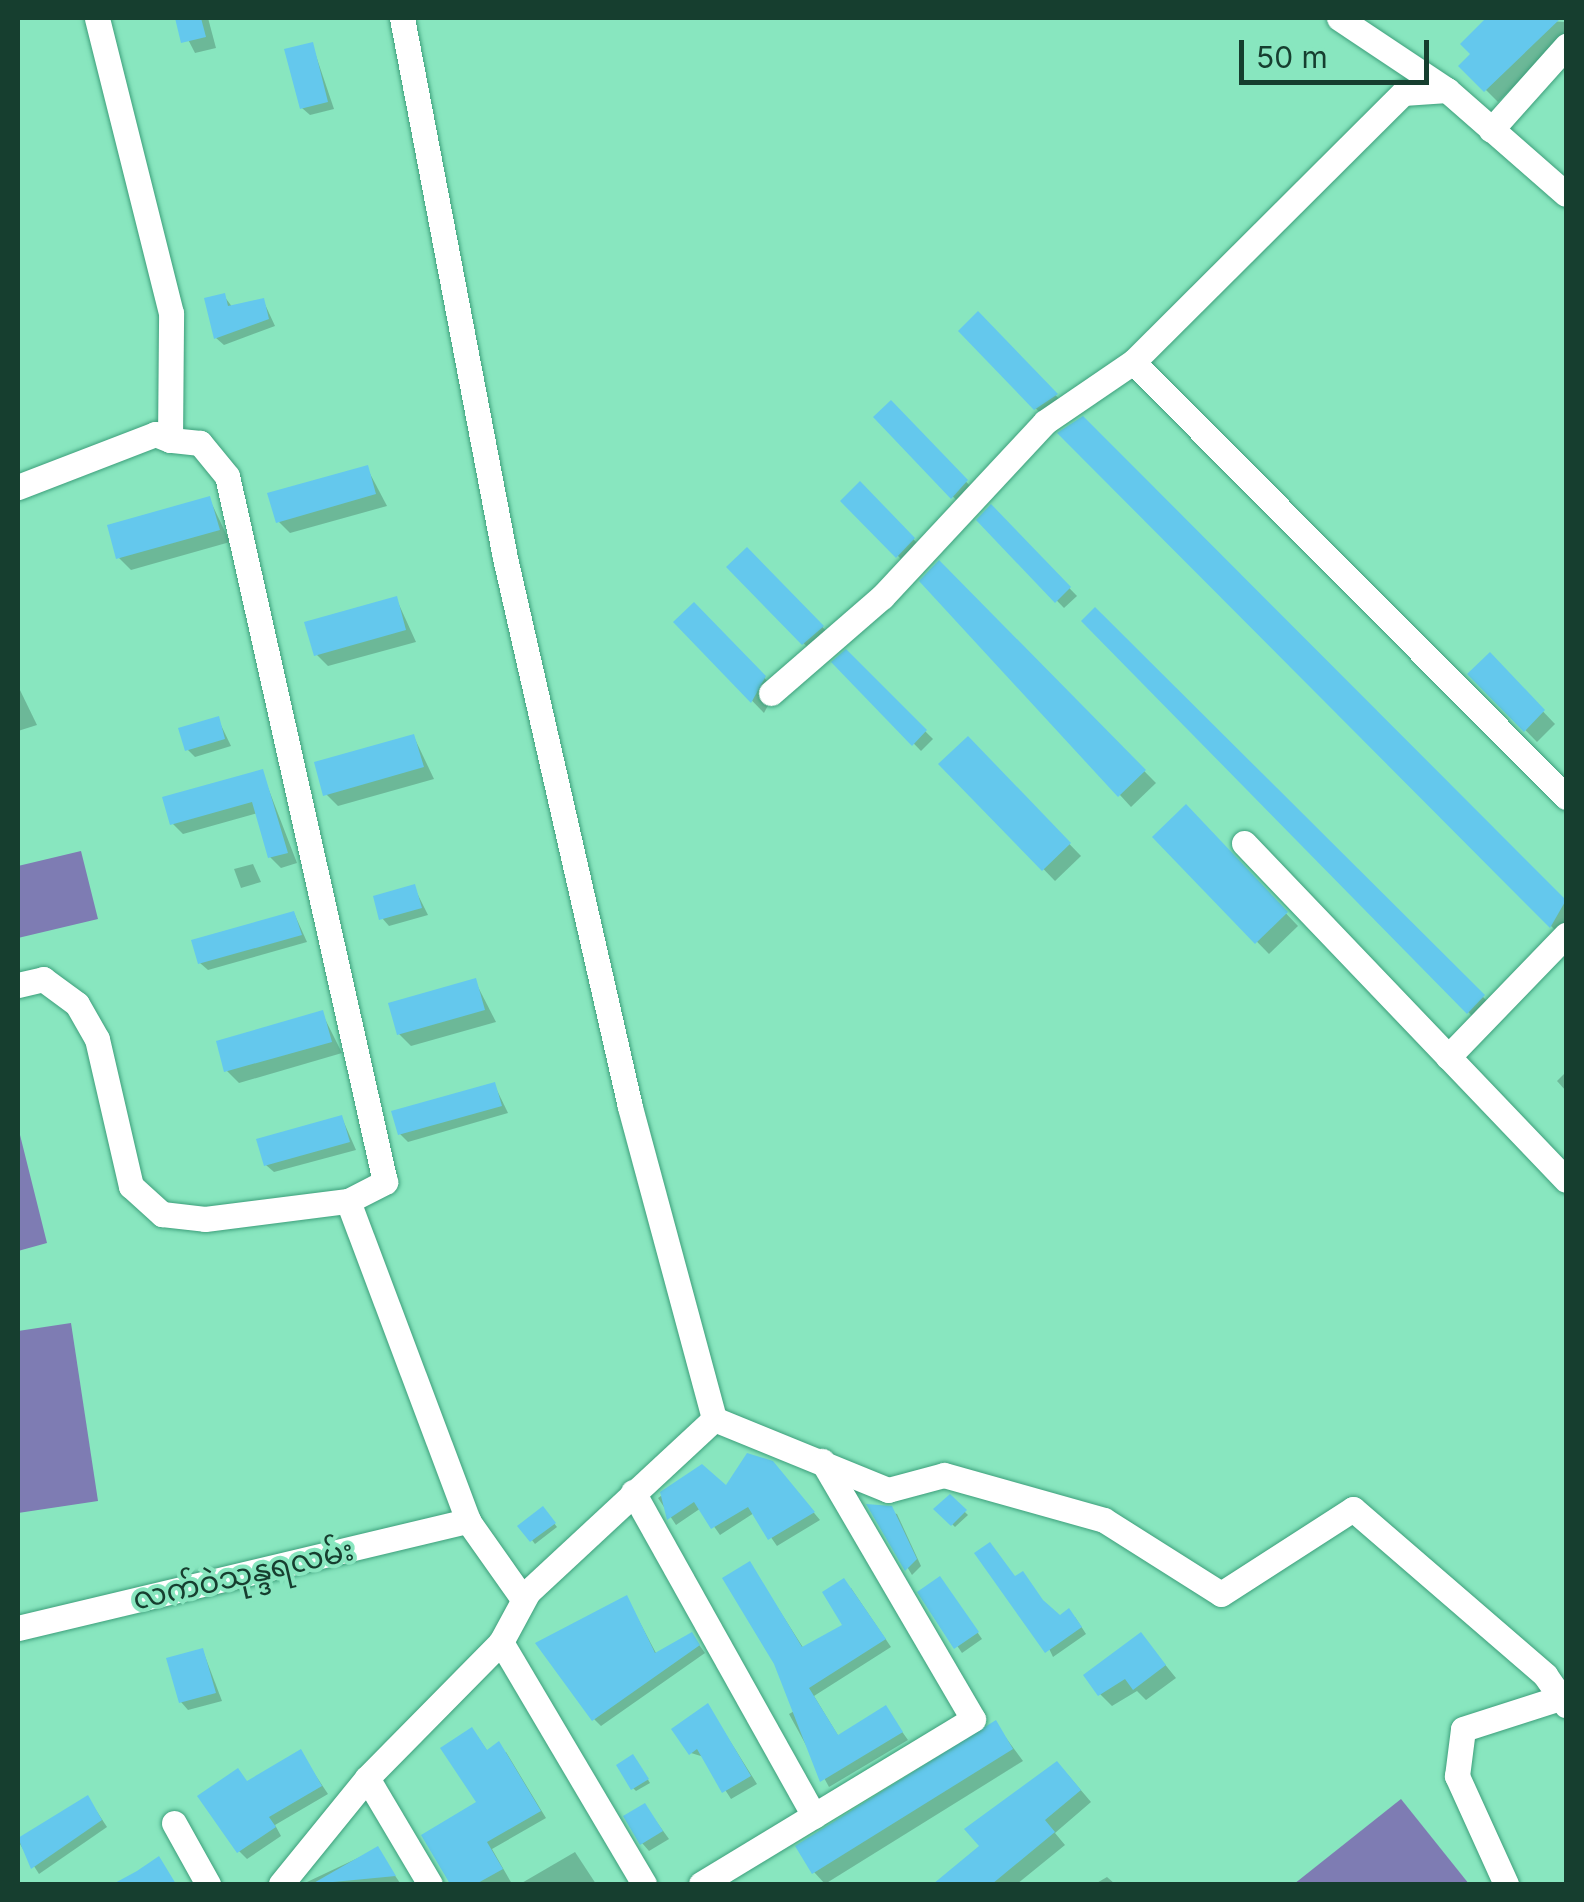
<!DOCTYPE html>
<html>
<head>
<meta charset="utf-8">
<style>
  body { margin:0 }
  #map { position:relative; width:1584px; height:1902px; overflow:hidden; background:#88e6bf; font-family:Inter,"Noto Sans Myanmar",sans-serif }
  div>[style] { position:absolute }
  .water>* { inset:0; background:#7e7cb3 }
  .shadow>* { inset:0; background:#0003 }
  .building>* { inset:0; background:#64c8ed }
  .roads { filter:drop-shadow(0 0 2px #3d9f7b) drop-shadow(0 0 2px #3d9f7b) }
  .street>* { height:25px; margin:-12.5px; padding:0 12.5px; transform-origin:12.5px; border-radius:12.5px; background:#fff }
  span { translate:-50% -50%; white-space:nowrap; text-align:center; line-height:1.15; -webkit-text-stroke:8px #88e6bf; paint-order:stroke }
  .street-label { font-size:30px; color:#163e2f }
  .frame { position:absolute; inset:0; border:20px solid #163e2f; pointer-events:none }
  .scale { position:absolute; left:1239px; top:40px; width:190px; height:45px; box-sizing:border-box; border:5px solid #163e2f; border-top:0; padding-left:12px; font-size:30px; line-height:35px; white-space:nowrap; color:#163e2f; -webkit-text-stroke:8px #88e6bf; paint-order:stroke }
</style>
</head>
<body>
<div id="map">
  <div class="water">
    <div style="clip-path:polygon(81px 851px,98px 919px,18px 938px,18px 866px)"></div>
    <div style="clip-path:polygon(18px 1127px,47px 1243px,18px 1251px)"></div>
    <div style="clip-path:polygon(71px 1323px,98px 1501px,18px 1513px,18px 1331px)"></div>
    <div style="clip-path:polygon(1401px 1799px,1469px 1884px,1294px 1884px)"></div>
  </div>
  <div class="shadow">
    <div style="clip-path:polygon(177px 18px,208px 18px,216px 48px,195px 53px)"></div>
    <div style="clip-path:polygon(1489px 18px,1566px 22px,1566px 35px,1498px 102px,1462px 66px,1473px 54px,1463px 44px)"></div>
    <div style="clip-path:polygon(312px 44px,334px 109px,310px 115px,302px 108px)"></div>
    <div style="clip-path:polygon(224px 296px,233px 308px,263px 300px,275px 326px,224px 345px,216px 338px)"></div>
    <div style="clip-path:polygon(978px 315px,1067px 407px,1048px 421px,961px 331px)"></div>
    <div style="clip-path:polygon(891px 404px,974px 490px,960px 504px,877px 417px)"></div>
    <div style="clip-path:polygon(1082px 419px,1566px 904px,1563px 938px,1061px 434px)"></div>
    <div style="clip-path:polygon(367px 468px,387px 506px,290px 533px,278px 521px)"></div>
    <div style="clip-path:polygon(860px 485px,921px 547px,905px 563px,843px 501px)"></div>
    <div style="clip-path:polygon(209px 498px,230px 542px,131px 570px,119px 558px)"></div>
    <div style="clip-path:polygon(991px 507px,1077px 596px,1064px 608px,979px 520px)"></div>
    <div style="clip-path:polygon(747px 550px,834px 639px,815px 655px,730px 567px)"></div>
    <div style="clip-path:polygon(939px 564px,1156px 783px,1131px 807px,1120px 795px)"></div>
    <div style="clip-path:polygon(396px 598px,416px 642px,328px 666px,316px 654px)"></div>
    <div style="clip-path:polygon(694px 605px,776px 690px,764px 713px,676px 622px)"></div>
    <div style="clip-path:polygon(1095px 610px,1492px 1006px,1477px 1021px,1084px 621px)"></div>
    <div style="clip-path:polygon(846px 653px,933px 739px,921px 751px,835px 662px)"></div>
    <div style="clip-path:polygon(1490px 656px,1555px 724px,1537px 742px,1470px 674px)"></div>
    <div style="clip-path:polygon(18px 686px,37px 725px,18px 731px)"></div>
    <div style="clip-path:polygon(218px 719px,231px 746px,195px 757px,187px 749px)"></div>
    <div style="clip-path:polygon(414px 737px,434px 779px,338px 806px,326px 794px)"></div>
    <div style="clip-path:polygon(968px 739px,1081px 856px,1055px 881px,942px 764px)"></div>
    <div style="clip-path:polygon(262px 772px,297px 863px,281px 868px,270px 857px,258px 813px,183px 834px,172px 823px)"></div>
    <div style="clip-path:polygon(1186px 808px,1298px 926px,1269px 954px,1155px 837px)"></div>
    <div style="clip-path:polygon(253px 864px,261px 882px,241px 888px,234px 869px)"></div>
    <div style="clip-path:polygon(414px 887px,428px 915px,389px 926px,382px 918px)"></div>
    <div style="clip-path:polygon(294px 913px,307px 942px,208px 970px,200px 963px)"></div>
    <div style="clip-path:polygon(475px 981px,496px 1022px,411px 1046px,399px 1034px)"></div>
    <div style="clip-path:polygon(322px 1013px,342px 1053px,239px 1083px,227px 1071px)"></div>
    <div style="clip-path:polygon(1566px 1072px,1566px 1091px,1557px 1081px)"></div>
    <div style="clip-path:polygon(494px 1084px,508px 1113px,408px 1142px,400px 1134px)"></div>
    <div style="clip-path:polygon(342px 1118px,356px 1150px,274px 1172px,266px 1165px)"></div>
    <div style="clip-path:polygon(702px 1467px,727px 1488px,779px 1471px,820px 1520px,777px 1546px,754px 1513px,720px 1535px,701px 1508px,676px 1525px,658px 1498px)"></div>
    <div style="clip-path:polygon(949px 1497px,968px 1515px,955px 1527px,937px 1509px)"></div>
    <div style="clip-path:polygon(871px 1507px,897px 1514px,921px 1566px,912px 1575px)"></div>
    <div style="clip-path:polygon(543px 1509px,557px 1527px,535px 1544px,521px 1526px)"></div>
    <div style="clip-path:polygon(750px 1564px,804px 1649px,846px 1626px,851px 1588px,891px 1647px,814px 1696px,839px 1737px,886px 1709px,908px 1740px,829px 1787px,789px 1714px,796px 1710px)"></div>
    <div style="clip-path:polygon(1016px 1579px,1060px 1618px,1075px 1617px,1086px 1634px,1053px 1657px)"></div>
    <div style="clip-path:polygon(945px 1585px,982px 1639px,962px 1653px,921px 1592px)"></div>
    <div style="clip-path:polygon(627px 1598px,657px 1655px,692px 1635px,705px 1653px,601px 1726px,594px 1719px)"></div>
    <div style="clip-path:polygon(1141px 1635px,1176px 1678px,1146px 1700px,1137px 1691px,1112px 1706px,1100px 1694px)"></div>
    <div style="clip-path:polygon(203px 1651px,222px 1701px,188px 1710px,181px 1702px)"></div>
    <div style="clip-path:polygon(708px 1706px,757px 1784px,731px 1799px,704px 1757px,691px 1753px)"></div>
    <div style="clip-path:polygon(995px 1723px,1023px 1761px,825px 1884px,814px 1872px)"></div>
    <div style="clip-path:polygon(478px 1737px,488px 1752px,506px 1752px,546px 1818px,492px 1849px,512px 1884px,453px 1884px,424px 1836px,480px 1803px)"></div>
    <div style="clip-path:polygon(300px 1752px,328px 1794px,275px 1825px,281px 1836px,247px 1859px,239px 1851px,248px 1783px)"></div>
    <div style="clip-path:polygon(636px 1760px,650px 1783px,636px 1791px,633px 1788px)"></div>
    <div style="clip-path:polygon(1068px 1775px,1091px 1802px,1055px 1833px,1065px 1845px,1017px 1884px,940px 1884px)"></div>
    <div style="clip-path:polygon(88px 1798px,107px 1827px,39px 1874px,18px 1841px)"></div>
    <div style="clip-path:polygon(645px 1806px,669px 1839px,649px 1851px,642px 1843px)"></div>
    <div style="clip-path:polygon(377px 1849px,400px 1883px,305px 1884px,307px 1882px)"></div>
    <div style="clip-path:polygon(575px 1852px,596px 1884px,520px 1884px)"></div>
    <div style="clip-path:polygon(1107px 1877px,1115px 1884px,1095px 1884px)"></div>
  </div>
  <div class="building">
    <div style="clip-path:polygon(175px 18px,201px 18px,206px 37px,181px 43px)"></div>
    <div style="clip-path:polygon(1486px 18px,1561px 18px,1484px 92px,1458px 66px,1470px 54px,1460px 44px)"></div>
    <div style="clip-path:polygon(313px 42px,328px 102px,300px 109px,284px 49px)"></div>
    <div style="clip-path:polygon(225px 293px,228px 306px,264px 298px,269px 319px,214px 339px,204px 298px)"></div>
    <div style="clip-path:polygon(978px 311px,1058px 394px,1034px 410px,958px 331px)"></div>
    <div style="clip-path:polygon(891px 400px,968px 480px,951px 499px,873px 417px)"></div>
    <div style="clip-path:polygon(1083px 416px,1566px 900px,1550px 928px,1057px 433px)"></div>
    <div style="clip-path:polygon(368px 465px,376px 494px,276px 523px,267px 493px)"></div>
    <div style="clip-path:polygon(860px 481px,915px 538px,896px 558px,840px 501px)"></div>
    <div style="clip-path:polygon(210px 496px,220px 530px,116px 559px,107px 525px)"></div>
    <div style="clip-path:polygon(991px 504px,1071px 587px,1055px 603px,976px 520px)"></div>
    <div style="clip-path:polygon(747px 547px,824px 626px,802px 645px,726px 567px)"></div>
    <div style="clip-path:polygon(939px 560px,1146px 770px,1118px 797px,919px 581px)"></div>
    <div style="clip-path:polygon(397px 596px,406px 630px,314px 656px,304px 622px)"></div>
    <div style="clip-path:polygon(694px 602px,766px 676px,751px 703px,673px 622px)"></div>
    <div style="clip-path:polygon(1095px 607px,1485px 995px,1467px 1014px,1081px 621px)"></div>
    <div style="clip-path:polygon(846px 649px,927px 730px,912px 746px,831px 662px)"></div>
    <div style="clip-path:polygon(1490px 652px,1545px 710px,1524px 732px,1467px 674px)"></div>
    <div style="clip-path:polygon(219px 716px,225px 739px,185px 751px,178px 728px)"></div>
    <div style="clip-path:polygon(414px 734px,424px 767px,323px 796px,314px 762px)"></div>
    <div style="clip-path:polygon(968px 736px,1071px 843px,1042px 871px,938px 764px)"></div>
    <div style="clip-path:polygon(263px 769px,288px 853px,268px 858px,252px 802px,170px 825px,162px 797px)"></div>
    <div style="clip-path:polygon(1186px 804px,1288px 912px,1255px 944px,1152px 837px)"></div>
    <div style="clip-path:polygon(415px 884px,422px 908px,379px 920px,373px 896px)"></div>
    <div style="clip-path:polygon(294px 911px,302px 935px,198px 964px,191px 940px)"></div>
    <div style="clip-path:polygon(476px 978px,485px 1010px,397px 1035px,388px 1003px)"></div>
    <div style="clip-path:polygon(323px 1010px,332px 1042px,224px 1072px,216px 1041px)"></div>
    <div style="clip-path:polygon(495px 1082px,502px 1106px,398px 1135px,391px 1111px)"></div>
    <div style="clip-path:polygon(342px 1115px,350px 1142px,264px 1166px,256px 1139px)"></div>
    <div style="clip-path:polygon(747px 1453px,773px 1461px,815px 1512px,768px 1540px,748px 1507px,711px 1529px,694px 1502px,667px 1520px,660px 1492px,702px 1464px,726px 1485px)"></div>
    <div style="clip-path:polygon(950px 1494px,967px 1510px,951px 1526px,933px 1509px)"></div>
    <div style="clip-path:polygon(866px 1504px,892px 1506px,917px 1559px,905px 1571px)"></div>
    <div style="clip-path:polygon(543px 1506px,556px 1523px,530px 1542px,517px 1526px)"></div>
    <div style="clip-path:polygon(990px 1542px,1015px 1576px,1023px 1571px,1043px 1600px,1060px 1615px,1069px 1608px,1082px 1627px,1045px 1653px,974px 1553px)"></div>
    <div style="clip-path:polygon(750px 1561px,802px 1647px,842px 1625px,822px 1592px,844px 1578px,886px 1639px,809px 1688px,838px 1735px,886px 1705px,903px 1732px,820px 1782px,774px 1664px,722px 1578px)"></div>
    <div style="clip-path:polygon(940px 1576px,979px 1632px,954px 1649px,917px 1592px)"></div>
    <div style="clip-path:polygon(627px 1595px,655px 1653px,692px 1632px,700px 1645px,592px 1721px,535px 1643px)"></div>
    <div style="clip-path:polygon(1141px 1632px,1166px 1665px,1133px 1690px,1125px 1679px,1098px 1696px,1083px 1675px)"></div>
    <div style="clip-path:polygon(203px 1648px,216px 1693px,179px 1703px,166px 1658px)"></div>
    <div style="clip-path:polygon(708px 1703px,751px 1776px,722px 1793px,697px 1749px,689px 1755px,671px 1729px)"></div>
    <div style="clip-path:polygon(996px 1720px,1013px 1749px,812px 1874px,795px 1846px)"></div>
    <div style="clip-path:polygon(472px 1727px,487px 1750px,499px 1741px,541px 1811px,487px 1842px,503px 1869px,476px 1884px,450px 1884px,421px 1835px,476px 1802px,440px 1748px)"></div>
    <div style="clip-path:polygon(301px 1749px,322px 1786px,269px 1817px,276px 1827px,237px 1853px,197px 1796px,238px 1768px,247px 1781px)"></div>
    <div style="clip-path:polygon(633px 1754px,649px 1779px,631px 1790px,616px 1765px)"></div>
    <div style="clip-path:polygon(1057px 1761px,1081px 1790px,1045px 1820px,1055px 1832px,992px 1884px,933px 1884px,979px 1846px,964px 1829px)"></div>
    <div style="clip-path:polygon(88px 1795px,102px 1820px,31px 1869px,18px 1838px)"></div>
    <div style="clip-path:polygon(645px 1803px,663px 1831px,640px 1845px,623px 1816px)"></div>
    <div style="clip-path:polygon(378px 1846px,396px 1876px,312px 1884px)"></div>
    <div style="clip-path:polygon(159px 1856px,176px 1884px,113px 1884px,137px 1871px)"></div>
  </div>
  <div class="roads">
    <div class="street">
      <div style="left:402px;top:18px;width:550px;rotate:79.2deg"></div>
      <div style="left:505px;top:558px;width:563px;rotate:77.17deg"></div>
      <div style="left:630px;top:1107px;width:323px;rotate:74.9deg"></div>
      <div style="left:714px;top:1419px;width:188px;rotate:22.2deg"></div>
      <div style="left:888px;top:1490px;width:58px;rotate:-15deg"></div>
      <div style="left:944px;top:1475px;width:166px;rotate:15.7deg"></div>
      <div style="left:1104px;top:1520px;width:138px;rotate:32.3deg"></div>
      <div style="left:1221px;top:1594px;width:157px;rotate:-32.8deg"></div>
      <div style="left:1353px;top:1509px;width:254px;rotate:40.8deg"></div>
      <div style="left:1545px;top:1675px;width:37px;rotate:55deg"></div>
      <div style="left:1339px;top:18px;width:130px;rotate:33.7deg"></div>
      <div style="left:1447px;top:90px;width:158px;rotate:41.2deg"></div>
      <div style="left:1447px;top:90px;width:44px;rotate:176.1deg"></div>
      <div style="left:1403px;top:93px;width:381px;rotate:135.1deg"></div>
      <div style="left:1133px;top:362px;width:614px;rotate:45.13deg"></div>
      <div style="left:1491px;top:130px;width:113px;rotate:-48.2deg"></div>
      <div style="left:18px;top:487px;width:147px;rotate:-21.1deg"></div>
      <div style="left:155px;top:434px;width:16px;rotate:22deg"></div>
      <div style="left:170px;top:440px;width:127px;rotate:-89.5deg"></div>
      <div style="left:171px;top:313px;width:304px;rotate:-104.1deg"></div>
      <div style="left:771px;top:693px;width:147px;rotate:-40.9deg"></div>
      <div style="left:882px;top:597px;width:239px;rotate:-47deg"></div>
      <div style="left:1045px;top:422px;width:107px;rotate:-34.3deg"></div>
      <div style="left:1244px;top:843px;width:466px;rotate:46.3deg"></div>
      <div style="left:18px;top:985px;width:26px;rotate:-13deg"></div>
      <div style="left:43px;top:979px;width:42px;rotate:36.3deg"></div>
      <div style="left:77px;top:1004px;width:40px;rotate:60.3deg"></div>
      <div style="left:97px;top:1039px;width:151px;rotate:77deg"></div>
      <div style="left:131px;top:1186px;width:42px;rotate:42.1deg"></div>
      <div style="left:162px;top:1214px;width:43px;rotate:6.6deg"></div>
      <div style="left:205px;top:1219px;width:144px;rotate:-7.2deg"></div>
      <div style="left:348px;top:1201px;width:42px;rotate:-27.2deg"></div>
      <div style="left:385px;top:1182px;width:723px;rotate:-102.61deg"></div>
      <div style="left:227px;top:476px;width:43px;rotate:-129.3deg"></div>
      <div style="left:200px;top:443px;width:30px;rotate:-174deg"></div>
      <div style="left:1448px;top:1057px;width:170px;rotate:-46deg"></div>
      <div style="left:348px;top:1201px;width:342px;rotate:69.4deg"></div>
      <div style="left:468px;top:1521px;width:95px;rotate:54.8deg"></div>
      <div style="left:633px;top:1492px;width:371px;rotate:60.8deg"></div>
      <div style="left:18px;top:1628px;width:463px;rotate:-13.4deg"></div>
      <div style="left:501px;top:1642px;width:281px;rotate:59.4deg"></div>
      <div style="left:367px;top:1778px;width:123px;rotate:59.3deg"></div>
      <div style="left:174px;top:1823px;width:70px;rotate:60.9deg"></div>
      <div style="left:281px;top:1884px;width:136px;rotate:-50.9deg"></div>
      <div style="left:367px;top:1778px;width:191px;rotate:-45.4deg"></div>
      <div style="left:501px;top:1642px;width:57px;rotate:-61.6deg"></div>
      <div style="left:528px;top:1592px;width:254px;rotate:-42.9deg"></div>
      <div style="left:701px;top:1884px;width:318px;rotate:-31.2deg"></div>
      <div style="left:973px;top:1719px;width:299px;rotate:-120.3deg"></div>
      <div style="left:1506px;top:1884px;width:119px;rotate:-114.4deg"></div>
      <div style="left:1457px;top:1776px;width:47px;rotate:-82.7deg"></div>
      <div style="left:1463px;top:1729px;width:108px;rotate:-17.8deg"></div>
    </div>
  </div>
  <div class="street-label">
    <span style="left:243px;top:1574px;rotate:-13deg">လက်ဝဲသုန္ဒရလမ်း</span>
  </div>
  <div class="frame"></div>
  <div class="scale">50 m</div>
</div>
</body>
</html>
